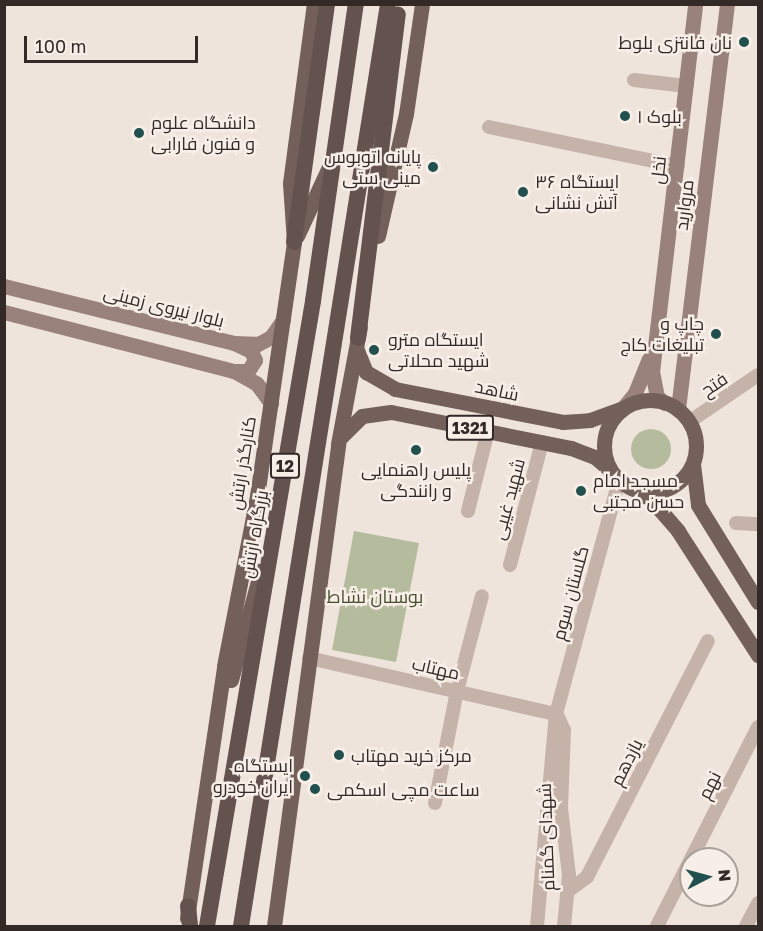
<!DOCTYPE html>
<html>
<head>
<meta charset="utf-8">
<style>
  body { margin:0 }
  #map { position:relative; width:763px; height:931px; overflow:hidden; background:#efe4dc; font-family:"Golos Text",Cairo,sans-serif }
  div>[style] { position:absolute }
  .green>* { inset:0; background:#b5bc9d }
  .round { border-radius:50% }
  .minor>* { height:14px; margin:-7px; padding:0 7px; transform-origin:7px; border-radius:7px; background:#c5b3a9 }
  .secondary>* { height:15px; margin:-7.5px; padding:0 7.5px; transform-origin:7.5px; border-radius:7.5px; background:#99827b }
  .primary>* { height:15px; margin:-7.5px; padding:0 7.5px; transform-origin:7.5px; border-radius:7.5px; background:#74605b }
  .primary>.ring { margin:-7.5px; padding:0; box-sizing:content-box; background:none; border:15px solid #74605b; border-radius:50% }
  .trunk>* { height:16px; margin:-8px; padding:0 8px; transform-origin:8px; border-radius:8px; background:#64524e }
  .dots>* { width:16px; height:16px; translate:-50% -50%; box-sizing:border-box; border:3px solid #f7eee7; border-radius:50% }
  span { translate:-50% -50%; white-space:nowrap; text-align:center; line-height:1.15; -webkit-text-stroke:5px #f7eee7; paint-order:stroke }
  .shield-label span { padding:2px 4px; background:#f7eee7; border:2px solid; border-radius:4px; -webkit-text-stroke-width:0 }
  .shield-label { font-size:16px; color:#332a28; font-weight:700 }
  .poi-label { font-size:18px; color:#332a28 }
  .right { translate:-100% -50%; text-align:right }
  .left { translate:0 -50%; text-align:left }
  .street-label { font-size:18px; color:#332a28 }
  .park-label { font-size:18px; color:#474f2f }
  .frame { position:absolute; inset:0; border:6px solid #332a28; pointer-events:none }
  .north { position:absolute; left:679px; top:847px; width:60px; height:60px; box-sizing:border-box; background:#f7eee7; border:2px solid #a9a09b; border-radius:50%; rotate:84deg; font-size:16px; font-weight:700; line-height:24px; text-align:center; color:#332a28 }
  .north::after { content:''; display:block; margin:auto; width:21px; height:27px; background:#22504e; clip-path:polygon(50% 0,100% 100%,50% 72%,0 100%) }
  .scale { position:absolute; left:24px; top:36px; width:174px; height:27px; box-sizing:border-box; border:3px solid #332a28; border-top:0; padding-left:8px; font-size:18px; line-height:21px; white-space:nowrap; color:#332a28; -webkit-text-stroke:4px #f7eee7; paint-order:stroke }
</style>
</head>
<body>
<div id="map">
  <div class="green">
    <div class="round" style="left:631px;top:429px;width:40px;height:40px"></div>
    <div style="clip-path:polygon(354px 531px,419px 543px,396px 662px,332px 650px)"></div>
  </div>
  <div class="minor">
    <div style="left:634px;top:80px;width:53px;rotate:6.5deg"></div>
    <div style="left:489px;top:127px;width:193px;rotate:11.7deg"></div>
    <div style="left:689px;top:422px;width:83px;rotate:-34.3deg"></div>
    <div style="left:468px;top:511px;width:82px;rotate:-76deg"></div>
    <div style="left:736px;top:523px;width:22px;rotate:3deg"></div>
    <div style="left:510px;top:565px;width:127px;rotate:-75.4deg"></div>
    <div style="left:309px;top:658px;width:253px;rotate:12.8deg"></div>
    <div style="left:557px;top:715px;width:17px;rotate:65deg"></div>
    <div style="left:564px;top:730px;width:78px;rotate:92.2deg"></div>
    <div style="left:561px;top:808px;width:67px;rotate:83.2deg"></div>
    <div style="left:569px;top:875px;width:51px;rotate:95.6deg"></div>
    <div style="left:435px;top:803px;width:114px;rotate:-78.9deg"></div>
    <div style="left:457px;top:691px;width:98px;rotate:-75.3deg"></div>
    <div style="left:567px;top:892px;width:25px;rotate:-37deg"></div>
    <div style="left:587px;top:877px;width:265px;rotate:-62.9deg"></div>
    <div style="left:537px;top:926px;width:213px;rotate:-84.9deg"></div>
    <div style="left:556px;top:714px;width:241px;rotate:-74.9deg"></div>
    <div style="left:657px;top:926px;width:223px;rotate:-63.1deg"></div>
    <div style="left:746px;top:926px;width:26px;rotate:-62deg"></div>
  </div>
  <div class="secondary">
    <div style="left:4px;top:286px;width:237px;rotate:13.9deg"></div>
    <div style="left:234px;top:343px;width:24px;rotate:2deg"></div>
    <div style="left:258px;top:344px;width:15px;rotate:-28deg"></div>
    <div style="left:271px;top:337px;width:21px;rotate:-55deg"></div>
    <div style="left:4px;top:312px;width:237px;rotate:14.4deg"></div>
    <div style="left:234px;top:371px;width:26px;rotate:29deg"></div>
    <div style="left:257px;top:384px;width:24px;rotate:54deg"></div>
    <div style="left:234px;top:371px;width:14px"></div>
    <div style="left:248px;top:371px;width:13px;rotate:-58deg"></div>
    <div style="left:255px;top:360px;width:10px;rotate:-114deg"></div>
    <div style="left:251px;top:351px;width:17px;rotate:-155deg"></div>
    <div style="left:665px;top:403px;width:10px;rotate:-143deg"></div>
    <div style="left:657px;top:397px;width:25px;rotate:-101deg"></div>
    <div style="left:652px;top:372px;width:371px;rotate:-83.3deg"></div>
    <div style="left:623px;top:408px;width:19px;rotate:-51deg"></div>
    <div style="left:635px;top:393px;width:37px;rotate:-68deg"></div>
    <div style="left:678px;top:409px;width:408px;rotate:-83.1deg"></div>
  </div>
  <div class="primary">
    <div style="left:297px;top:236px;width:78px;rotate:-65.1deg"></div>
    <div style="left:378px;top:236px;width:125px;rotate:-77.1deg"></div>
    <div style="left:406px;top:114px;width:111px;rotate:-81.7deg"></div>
    <div style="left:357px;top:350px;width:24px;rotate:68deg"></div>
    <div style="left:366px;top:372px;width:34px;rotate:30deg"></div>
    <div style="left:395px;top:389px;width:171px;rotate:11.1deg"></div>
    <div style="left:563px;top:422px;width:27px;rotate:-4deg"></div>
    <div style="left:590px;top:420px;width:35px;rotate:-20deg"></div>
    <div class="ring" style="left:604px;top:400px;width:77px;height:77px"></div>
    <div style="left:340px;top:438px;width:31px;rotate:-45deg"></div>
    <div style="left:362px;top:416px;width:29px;rotate:-8deg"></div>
    <div style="left:391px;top:412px;width:184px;rotate:11.3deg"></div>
    <div style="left:571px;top:448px;width:26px;rotate:21deg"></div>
    <div style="left:595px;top:457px;width:20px;rotate:41deg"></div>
    <div style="left:693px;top:464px;width:41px;rotate:83deg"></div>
    <div style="left:698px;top:505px;width:114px;rotate:58.3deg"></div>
    <div style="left:637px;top:491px;width:21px;rotate:35deg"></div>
    <div style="left:654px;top:503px;width:37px;rotate:49deg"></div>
    <div style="left:678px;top:531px;width:148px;rotate:57.2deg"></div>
    <div style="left:231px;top:680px;width:114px;rotate:-74.7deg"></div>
    <div style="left:187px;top:918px;width:255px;rotate:-81.6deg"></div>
    <div style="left:224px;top:666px;width:173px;rotate:-79deg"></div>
    <div style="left:257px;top:496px;width:257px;rotate:-81.7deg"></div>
    <div style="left:294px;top:242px;width:59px;rotate:-93.9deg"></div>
    <div style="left:290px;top:183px;width:181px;rotate:-82.4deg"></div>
    <div style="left:274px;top:926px;width:486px;rotate:-82.4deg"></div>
    <div style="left:338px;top:444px;width:119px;rotate:-79.4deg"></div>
  </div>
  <div class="trunk">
    <div style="left:294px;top:242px;width:240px;rotate:-82.1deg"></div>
    <div style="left:358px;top:338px;width:326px;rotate:-83deg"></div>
    <div style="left:188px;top:906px;width:20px;rotate:84deg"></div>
    <div style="left:207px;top:926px;width:634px;rotate:-80.37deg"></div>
    <div style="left:313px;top:301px;width:300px;rotate:-81.8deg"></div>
    <div style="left:241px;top:926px;width:934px;rotate:-80.94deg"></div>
  </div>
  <div class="dots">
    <div style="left:744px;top:42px;background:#22504e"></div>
    <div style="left:625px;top:116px;background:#22504e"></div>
    <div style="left:139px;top:133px;background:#22504e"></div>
    <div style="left:433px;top:167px;background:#22504e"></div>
    <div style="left:523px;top:192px;background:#22504e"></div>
    <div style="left:716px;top:334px;background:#22504e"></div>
    <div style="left:374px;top:350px;background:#22504e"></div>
    <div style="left:416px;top:450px;background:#22504e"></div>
    <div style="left:581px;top:491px;background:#22504e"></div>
    <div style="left:339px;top:755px;background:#22504e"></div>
    <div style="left:305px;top:776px;background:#22504e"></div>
    <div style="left:315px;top:789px;background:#22504e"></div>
  </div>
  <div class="shield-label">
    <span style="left:470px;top:428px">1321</span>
    <span style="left:285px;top:466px">12</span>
  </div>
  <div class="poi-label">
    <span class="right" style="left:732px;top:42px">نان فانتزی بلوط</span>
    <span class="left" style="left:637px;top:116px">۱ بلوک</span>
    <span class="left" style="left:151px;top:133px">دانشگاه علوم<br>و فنون فارابی</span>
    <span class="right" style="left:421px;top:167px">پایانه اتوبوس<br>مینی ستی</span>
    <span class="left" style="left:535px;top:192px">ایستگاه ۳۶<br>آتش نشانی</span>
    <span class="right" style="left:704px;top:334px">چاپ و<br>تبلیغات کاج</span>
    <span class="left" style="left:388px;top:350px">ایستگاه مترو<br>شهید محلاتی</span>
    <span style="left:416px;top:480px">پلیس راهنمایی<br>و رانندگی</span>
    <span class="left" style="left:593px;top:491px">مسجد امام<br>حسن مجتبی</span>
    <span class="left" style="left:351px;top:755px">مرکز خرید مهتاب</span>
    <span class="right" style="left:293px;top:776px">ایستگاه<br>ایران خودرو</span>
    <span class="left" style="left:327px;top:789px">ساعت مچی اسکمی</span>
  </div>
  <div class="street-label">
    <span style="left:658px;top:170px;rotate:-84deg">نخل</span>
    <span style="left:684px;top:205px;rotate:-83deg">مروارید</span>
    <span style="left:164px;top:306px;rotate:14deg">بلوار نیروی زمینی</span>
    <span style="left:714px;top:384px;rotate:-34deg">فتح</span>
    <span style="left:497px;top:390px;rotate:12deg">شاهد</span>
    <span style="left:242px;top:463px;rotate:-81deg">کنارگذر ارتش</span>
    <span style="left:508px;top:499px;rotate:-75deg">شهید غیبی</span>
    <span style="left:254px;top:534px;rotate:-80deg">بزرگراه ارتش</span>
    <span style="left:570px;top:593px;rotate:-75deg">گلستان سوم</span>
    <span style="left:436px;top:668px;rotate:13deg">مهتاب</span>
    <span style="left:626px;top:762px;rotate:-63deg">یازدهم</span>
    <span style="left:709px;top:785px;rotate:-63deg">نهم</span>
    <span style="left:546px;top:837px;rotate:-92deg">شهدای گمنام</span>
  </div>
  <div class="park-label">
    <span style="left:375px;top:596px">بوستان نشاط</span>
  </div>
  <div class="frame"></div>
  <div class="north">N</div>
  <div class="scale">100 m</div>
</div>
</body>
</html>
